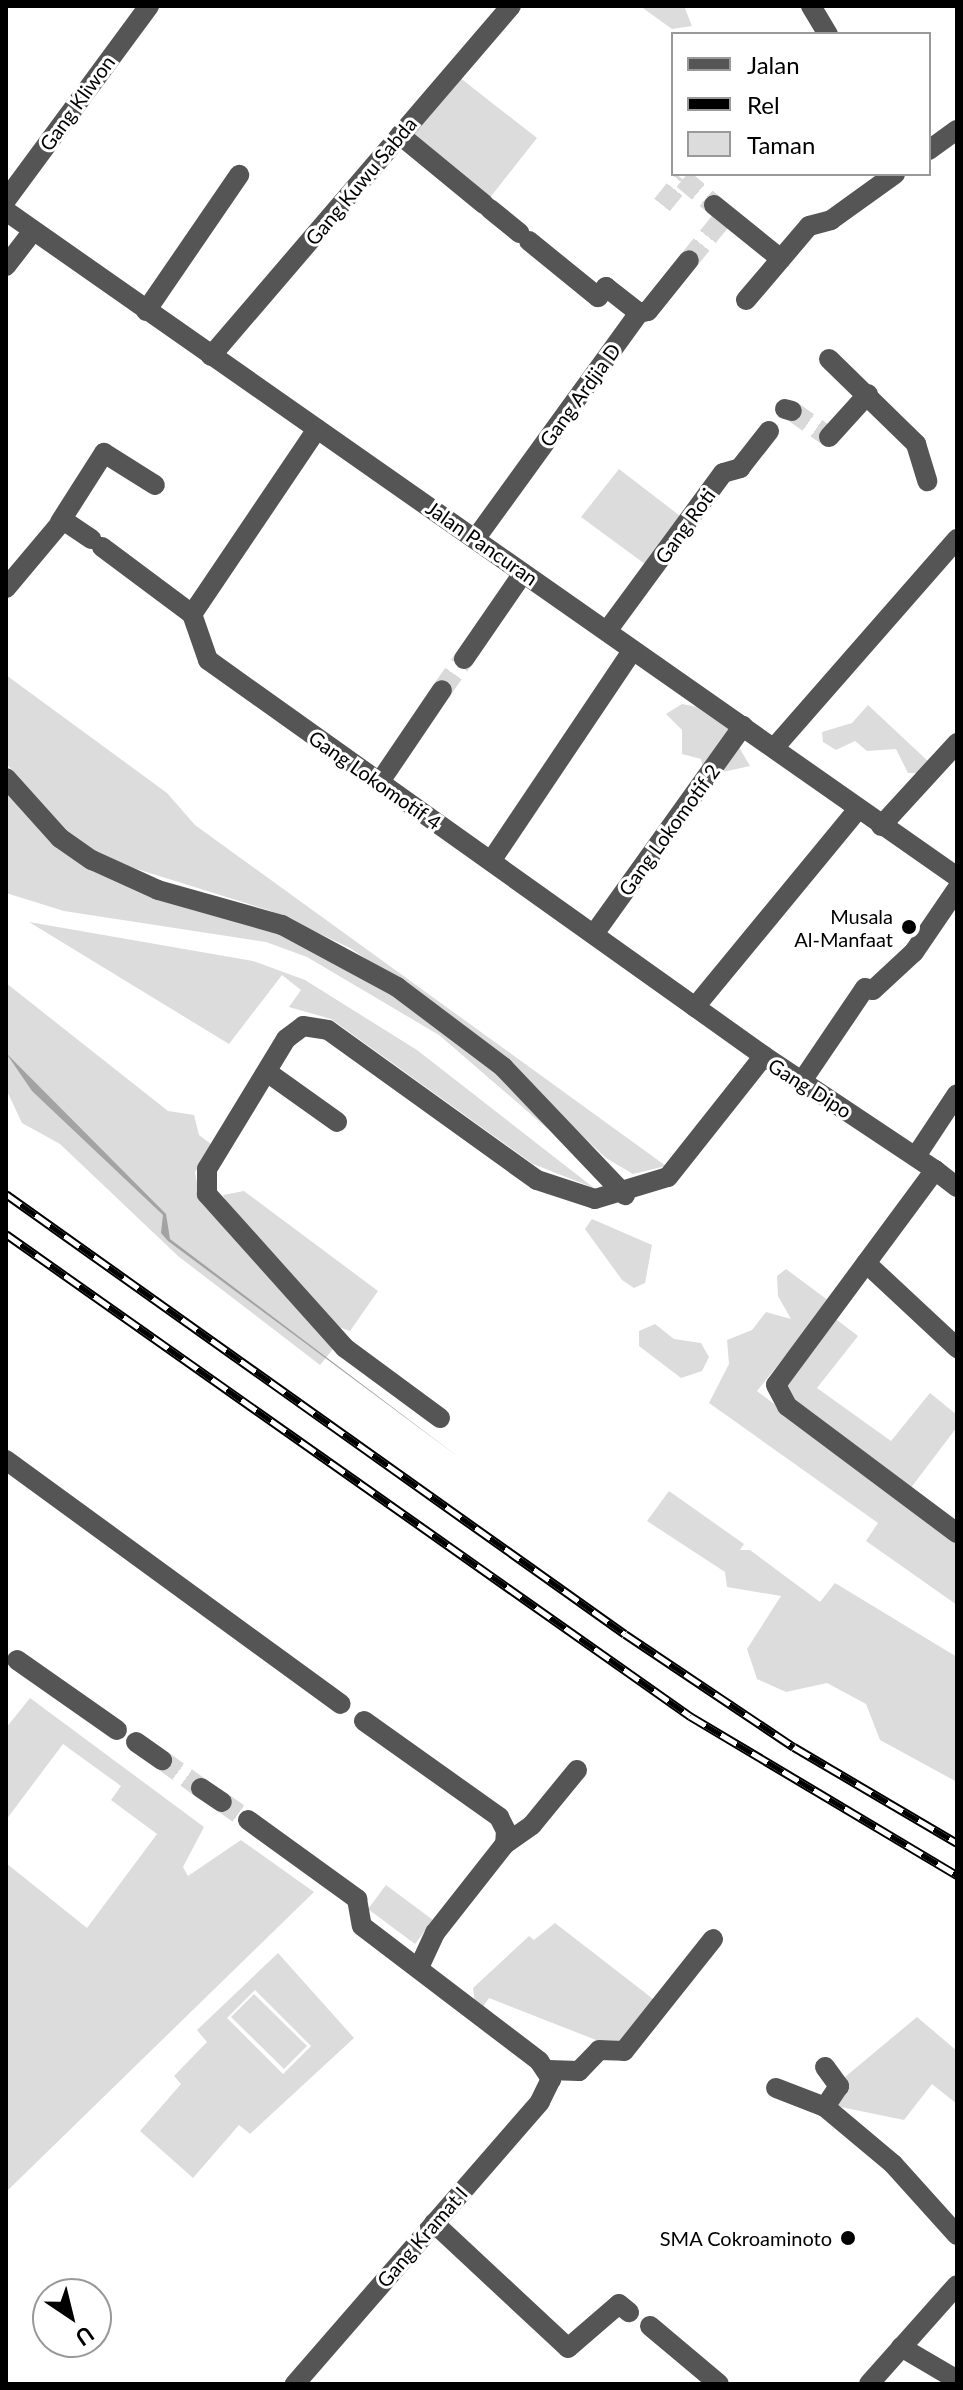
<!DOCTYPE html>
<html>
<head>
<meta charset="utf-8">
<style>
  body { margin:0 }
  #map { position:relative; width:963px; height:2390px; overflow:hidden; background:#fff; font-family:Lato,sans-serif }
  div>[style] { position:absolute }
  .green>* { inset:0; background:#dcdcdc }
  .water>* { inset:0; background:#a3a3a3 }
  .minor-tunnel>* { height:20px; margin-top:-10px; transform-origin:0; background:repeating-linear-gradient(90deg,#d9d9d9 0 20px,transparent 0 30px) }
  .minor>* { height:20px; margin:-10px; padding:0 10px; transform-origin:10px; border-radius:10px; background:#555 }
  .rail>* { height:9px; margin-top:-4.5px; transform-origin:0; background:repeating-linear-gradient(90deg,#fff 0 18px,#000 0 36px); box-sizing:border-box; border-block:2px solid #000 }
  .dots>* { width:22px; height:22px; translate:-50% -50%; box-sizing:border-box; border:4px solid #fff; border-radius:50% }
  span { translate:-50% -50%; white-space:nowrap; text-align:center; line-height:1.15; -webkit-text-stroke:6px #fff; paint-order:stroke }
  .street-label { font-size:20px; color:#000 }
  .poi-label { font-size:20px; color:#000 }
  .right { translate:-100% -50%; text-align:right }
  .frame { position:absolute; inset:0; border:8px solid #000; pointer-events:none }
  .legend { position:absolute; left:671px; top:32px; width:260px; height:144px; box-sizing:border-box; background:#fff; border:2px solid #999; margin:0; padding:10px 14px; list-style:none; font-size:24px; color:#000 }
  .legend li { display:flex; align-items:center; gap:16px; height:40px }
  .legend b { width:40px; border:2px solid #999 }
  .north { position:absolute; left:32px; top:2278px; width:80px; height:80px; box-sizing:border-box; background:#fff; border:2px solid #999; border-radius:50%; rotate:145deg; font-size:22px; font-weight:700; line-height:32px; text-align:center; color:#000 }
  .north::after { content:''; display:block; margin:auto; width:28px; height:36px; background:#000; clip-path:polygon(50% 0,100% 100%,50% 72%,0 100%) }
</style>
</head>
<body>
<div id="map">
  <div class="green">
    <div style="clip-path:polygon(640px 6px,684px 6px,692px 26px,672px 29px)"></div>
    <div style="clip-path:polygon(459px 77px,537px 138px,488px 200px,411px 136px)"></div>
    <div style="clip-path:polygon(619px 469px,684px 519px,649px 567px,581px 517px)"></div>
    <div style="clip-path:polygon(6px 675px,167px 793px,195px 825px,666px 1166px,633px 1174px,606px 1158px,470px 1030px,350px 948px,271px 911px,108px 860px,58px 824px,6px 763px)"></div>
    <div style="clip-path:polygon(682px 704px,718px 711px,750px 766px,705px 776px,701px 759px,682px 754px,682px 730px,666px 714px)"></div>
    <div style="clip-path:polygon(868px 705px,930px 763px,920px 773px,908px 773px,896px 749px,867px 751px,855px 741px,836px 750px,823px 742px,822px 732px,852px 723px)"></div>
    <div style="clip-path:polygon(6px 791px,55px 845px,258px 924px,386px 986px,498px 1071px,549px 1130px,439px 1035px,307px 957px,266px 942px,64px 911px,6px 893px)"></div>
    <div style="clip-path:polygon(29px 922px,253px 961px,305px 980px,417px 1050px,594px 1188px,533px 1164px,331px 1019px,289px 1007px,301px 990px,282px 975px,229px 1044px)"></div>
    <div style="clip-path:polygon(6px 983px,168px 1111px,194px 1115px,199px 1135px,212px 1145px,195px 1172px,199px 1195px,333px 1349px,320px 1365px,178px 1256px,60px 1144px,22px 1123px,6px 1089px)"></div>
    <div style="clip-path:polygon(244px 1191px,378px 1291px,350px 1331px,333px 1325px,226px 1202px,223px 1195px)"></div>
    <div style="clip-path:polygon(592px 1219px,652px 1245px,645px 1283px,634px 1288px,622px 1280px,585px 1229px)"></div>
    <div style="clip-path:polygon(786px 1269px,829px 1301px,757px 1391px,957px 1543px,957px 1605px,866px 1541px,878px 1523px,709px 1403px,729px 1364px,727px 1340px,752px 1330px,766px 1312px,791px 1319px,778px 1296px,777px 1276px)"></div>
    <div style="clip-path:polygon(832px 1316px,858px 1336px,817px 1388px,891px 1441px,930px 1393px,957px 1415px,957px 1427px,910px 1489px,788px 1401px,784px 1376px)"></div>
    <div style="clip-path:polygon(655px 1324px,674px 1339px,701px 1343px,709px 1357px,702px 1371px,681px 1378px,639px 1346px,639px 1331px)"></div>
    <div style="clip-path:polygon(669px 1491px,744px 1544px,740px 1550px,750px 1550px,820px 1602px,835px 1583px,957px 1657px,957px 1782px,880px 1740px,866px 1704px,827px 1683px,786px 1692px,757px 1679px,747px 1649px,781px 1596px,727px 1587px,725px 1572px,647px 1521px)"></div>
    <div style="clip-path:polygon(30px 1698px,204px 1827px,183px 1867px,188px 1876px,241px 1840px,314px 1892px,6px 2192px,6px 1863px,87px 1928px,157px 1834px,111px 1800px,121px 1786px,63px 1744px,6px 1820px,6px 1728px)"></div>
    <div style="clip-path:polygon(386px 1885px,433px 1920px,415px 1944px,368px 1909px)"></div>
    <div style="clip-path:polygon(555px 1923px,657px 2002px,625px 2041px,596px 2040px,489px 1998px,480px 2011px,475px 2003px,473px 1988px,529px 1936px,534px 1940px)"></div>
    <div style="clip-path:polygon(evenodd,278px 1953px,354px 2038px,250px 2134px,239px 2125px,193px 2178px,140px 2131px,181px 2084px,174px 2076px,207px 2042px,197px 2030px,278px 1953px,255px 1990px,311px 2046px,283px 2074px,227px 2018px,255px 1990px)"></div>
    <div style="clip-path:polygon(254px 1994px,307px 2046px,284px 2069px,231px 2017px)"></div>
    <div style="clip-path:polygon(917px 2017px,957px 2051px,957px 2104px,932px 2084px,904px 2120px,836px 2106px,845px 2077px)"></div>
  </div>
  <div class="water">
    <div style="clip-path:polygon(6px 1053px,166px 1214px,170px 1239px,461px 1459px,168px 1241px,161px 1233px,163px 1215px,32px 1091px)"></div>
  </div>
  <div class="minor-tunnel">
    <div style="left:662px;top:205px;width:33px;rotate:-51deg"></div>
    <div style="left:683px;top:179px;width:40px;rotate:40deg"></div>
    <div style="left:689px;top:260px;width:55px;rotate:-50.9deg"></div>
    <div style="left:792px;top:411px;width:45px;rotate:35.1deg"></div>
    <div style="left:442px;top:690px;width:38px;rotate:-55deg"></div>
    <div style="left:162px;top:1760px;width:48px;rotate:35.7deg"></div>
    <div style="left:222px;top:1802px;width:32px;rotate:35deg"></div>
  </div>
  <div class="minor">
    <div style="left:811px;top:6px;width:33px;rotate:59deg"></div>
    <div style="left:400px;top:135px;width:109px;rotate:39.4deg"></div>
    <div style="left:929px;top:150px;width:34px;rotate:-36deg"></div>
    <div style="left:6px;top:200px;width:241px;rotate:-53.6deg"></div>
    <div style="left:714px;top:205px;width:86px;rotate:38.9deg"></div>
    <div style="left:490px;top:209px;width:38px;rotate:39deg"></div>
    <div style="left:6px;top:211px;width:1161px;rotate:35deg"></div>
    <div style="left:529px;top:241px;width:89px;rotate:39.1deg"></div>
    <div style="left:598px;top:297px;width:13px;rotate:-51deg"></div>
    <div style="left:606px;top:287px;width:42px;rotate:38.2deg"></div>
    <div style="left:6px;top:266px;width:44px;rotate:-52.4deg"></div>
    <div style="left:746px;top:300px;width:97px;rotate:-49.6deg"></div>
    <div style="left:809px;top:226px;width:23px;rotate:-15deg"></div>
    <div style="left:831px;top:220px;width:79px;rotate:-35.7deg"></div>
    <div style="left:146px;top:311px;width:165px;rotate:-55.6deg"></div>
    <div style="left:211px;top:356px;width:461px;rotate:-49.4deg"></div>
    <div style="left:829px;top:359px;width:122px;rotate:44.3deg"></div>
    <div style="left:916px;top:444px;width:39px;rotate:73deg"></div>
    <div style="left:785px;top:409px;width:7px;rotate:16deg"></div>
    <div style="left:317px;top:429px;width:223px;rotate:124deg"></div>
    <div style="left:192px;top:614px;width:49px;rotate:70.8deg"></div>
    <div style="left:208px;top:660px;width:683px;rotate:35.46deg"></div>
    <div style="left:829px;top:437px;width:58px;rotate:-47.8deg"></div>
    <div style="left:60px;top:522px;width:82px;rotate:-57.5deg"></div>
    <div style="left:104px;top:453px;width:60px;rotate:32.1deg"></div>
    <div style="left:476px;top:538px;width:278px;rotate:-54.1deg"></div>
    <div style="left:639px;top:313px;width:9px;rotate:-13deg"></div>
    <div style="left:648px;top:311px;width:65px;rotate:-51.2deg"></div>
    <div style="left:102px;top:547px;width:112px;rotate:36.7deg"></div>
    <div style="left:6px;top:588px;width:89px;rotate:-50deg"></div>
    <div style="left:63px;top:520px;width:34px;rotate:34deg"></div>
    <div style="left:607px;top:631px;width:196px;rotate:-53.7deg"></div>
    <div style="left:723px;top:473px;width:18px;rotate:-16deg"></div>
    <div style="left:740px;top:468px;width:47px;rotate:-51.9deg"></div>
    <div style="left:464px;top:659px;width:104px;rotate:-55.5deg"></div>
    <div style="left:774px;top:748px;width:278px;rotate:-48.8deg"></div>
    <div style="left:6px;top:778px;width:81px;rotate:48deg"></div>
    <div style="left:60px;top:838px;width:39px;rotate:35deg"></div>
    <div style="left:92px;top:860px;width:72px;rotate:24.4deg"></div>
    <div style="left:158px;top:890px;width:129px;rotate:15.8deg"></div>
    <div style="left:282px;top:925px;width:131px;rotate:28.3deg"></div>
    <div style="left:397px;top:987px;width:133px;rotate:37deg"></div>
    <div style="left:503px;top:1067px;width:177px;rotate:46.4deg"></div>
    <div style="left:379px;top:783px;width:112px;rotate:-55.9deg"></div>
    <div style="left:881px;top:826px;width:113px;rotate:-47.5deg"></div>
    <div style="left:491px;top:861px;width:254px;rotate:-56.1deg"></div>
    <div style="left:594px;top:934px;width:256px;rotate:-54.4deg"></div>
    <div style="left:695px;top:1007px;width:256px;rotate:-50.5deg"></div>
    <div style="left:267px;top:1072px;width:86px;rotate:35.5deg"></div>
    <div style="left:802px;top:1081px;width:112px;rotate:-55.9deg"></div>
    <div style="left:865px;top:988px;width:8px;rotate:14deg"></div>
    <div style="left:873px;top:990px;width:56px;rotate:-42.8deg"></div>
    <div style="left:914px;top:952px;width:76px;rotate:-55.7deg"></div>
    <div style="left:916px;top:1156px;width:74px;rotate:-56.5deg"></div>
    <div style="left:935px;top:1170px;width:28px;rotate:38deg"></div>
    <div style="left:866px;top:1263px;width:125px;rotate:43deg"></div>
    <div style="left:440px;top:1418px;width:118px;rotate:-143.6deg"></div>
    <div style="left:345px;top:1348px;width:207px;rotate:-131.9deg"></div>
    <div style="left:207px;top:1194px;width:25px;rotate:-90deg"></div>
    <div style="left:207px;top:1169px;width:152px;rotate:-58.7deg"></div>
    <div style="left:286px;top:1039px;width:21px;rotate:-37deg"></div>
    <div style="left:303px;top:1026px;width:25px;rotate:9deg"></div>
    <div style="left:328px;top:1030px;width:257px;rotate:35.7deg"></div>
    <div style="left:537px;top:1180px;width:61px;rotate:18.1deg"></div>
    <div style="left:595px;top:1199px;width:76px;rotate:-16.8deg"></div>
    <div style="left:668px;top:1177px;width:154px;rotate:-51.6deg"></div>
    <div style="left:764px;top:1056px;width:206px;rotate:33.7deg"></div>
    <div style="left:935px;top:1170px;width:267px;rotate:126.5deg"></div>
    <div style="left:776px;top:1385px;width:24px;rotate:62deg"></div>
    <div style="left:787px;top:1406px;width:212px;rotate:36.8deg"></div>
    <div style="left:6px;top:1460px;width:414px;rotate:36.1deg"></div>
    <div style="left:17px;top:1660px;width:122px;rotate:35deg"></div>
    <div style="left:364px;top:1721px;width:166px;rotate:35.4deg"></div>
    <div style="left:499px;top:1817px;width:16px;rotate:63deg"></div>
    <div style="left:506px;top:1831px;width:13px;rotate:94deg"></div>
    <div style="left:505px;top:1844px;width:113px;rotate:128.2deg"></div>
    <div style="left:435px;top:1933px;width:38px;rotate:115deg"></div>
    <div style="left:136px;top:1742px;width:32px;rotate:35deg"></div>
    <div style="left:201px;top:1788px;width:25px;rotate:34deg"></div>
    <div style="left:248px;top:1820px;width:135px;rotate:35.9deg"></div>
    <div style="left:357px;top:1899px;width:27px;rotate:80deg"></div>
    <div style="left:362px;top:1926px;width:223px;rotate:37.3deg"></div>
    <div style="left:539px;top:2061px;width:22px;rotate:56deg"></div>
    <div style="left:551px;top:2079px;width:25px;rotate:116deg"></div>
    <div style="left:540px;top:2102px;width:374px;rotate:131deg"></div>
    <div style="left:505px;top:1844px;width:33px;rotate:-35deg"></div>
    <div style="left:532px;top:1825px;width:71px;rotate:-50.7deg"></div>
    <div style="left:825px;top:2067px;width:24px;rotate:54deg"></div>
    <div style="left:839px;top:2086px;width:25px;rotate:124deg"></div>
    <div style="left:548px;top:2070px;width:31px;rotate:2deg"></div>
    <div style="left:579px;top:2071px;width:29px;rotate:-46deg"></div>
    <div style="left:599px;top:2050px;width:25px;rotate:2deg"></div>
    <div style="left:624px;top:2051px;width:143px;rotate:-51.5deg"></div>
    <div style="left:776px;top:2088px;width:53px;rotate:21.2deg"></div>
    <div style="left:825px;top:2107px;width:89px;rotate:40deg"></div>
    <div style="left:893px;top:2164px;width:96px;rotate:48deg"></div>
    <div style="left:434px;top:2223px;width:183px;rotate:43deg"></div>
    <div style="left:568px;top:2348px;width:67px;rotate:-40.8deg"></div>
    <div style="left:619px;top:2304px;width:13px;rotate:39deg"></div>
    <div style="left:650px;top:2326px;width:90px;rotate:40deg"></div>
    <div style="left:901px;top:2347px;width:65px;rotate:30.5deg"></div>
    <div style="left:869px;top:2384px;width:132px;rotate:-48.4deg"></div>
  </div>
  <div class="rail">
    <div style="left:6px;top:1194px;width:759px;rotate:35.41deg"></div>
    <div style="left:625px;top:1634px;width:203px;rotate:33.8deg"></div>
    <div style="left:794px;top:1747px;width:189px;rotate:30.5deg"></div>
    <div style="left:6px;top:1234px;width:837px;rotate:35.17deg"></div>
    <div style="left:690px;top:1716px;width:311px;rotate:30.8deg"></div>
  </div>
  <div class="dots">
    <div style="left:909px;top:927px;background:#000"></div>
    <div style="left:848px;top:2238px;background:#000"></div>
  </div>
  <div class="street-label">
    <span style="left:77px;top:103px;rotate:-54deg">Gang Kliwon</span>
    <span style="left:361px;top:181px;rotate:-50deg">Gang Kuwu Sabda</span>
    <span style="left:580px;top:395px;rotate:-54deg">Gang Ardjia D</span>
    <span style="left:685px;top:526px;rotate:-54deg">Gang Roti</span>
    <span style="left:482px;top:543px;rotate:35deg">Jalan Pancuran</span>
    <span style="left:375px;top:780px;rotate:35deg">Gang Lokomotif 4</span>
    <span style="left:669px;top:830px;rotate:-54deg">Gang Lokomotif 2</span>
    <span style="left:810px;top:1088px;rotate:32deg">Gang Dipo</span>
    <span style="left:422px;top:2237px;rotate:-49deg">Gang Kramat I</span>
  </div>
  <div class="poi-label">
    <span class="right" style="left:893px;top:928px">Musala<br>Al-Manfaat</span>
    <span class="right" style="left:832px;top:2238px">SMA Cokroaminoto</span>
  </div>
  <div class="frame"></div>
  <ul class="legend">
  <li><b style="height:10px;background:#555"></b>Jalan</li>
  <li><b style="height:10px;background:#000"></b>Rel</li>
  <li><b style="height:22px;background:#dcdcdc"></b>Taman</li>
  </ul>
  <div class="north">U</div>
</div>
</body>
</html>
